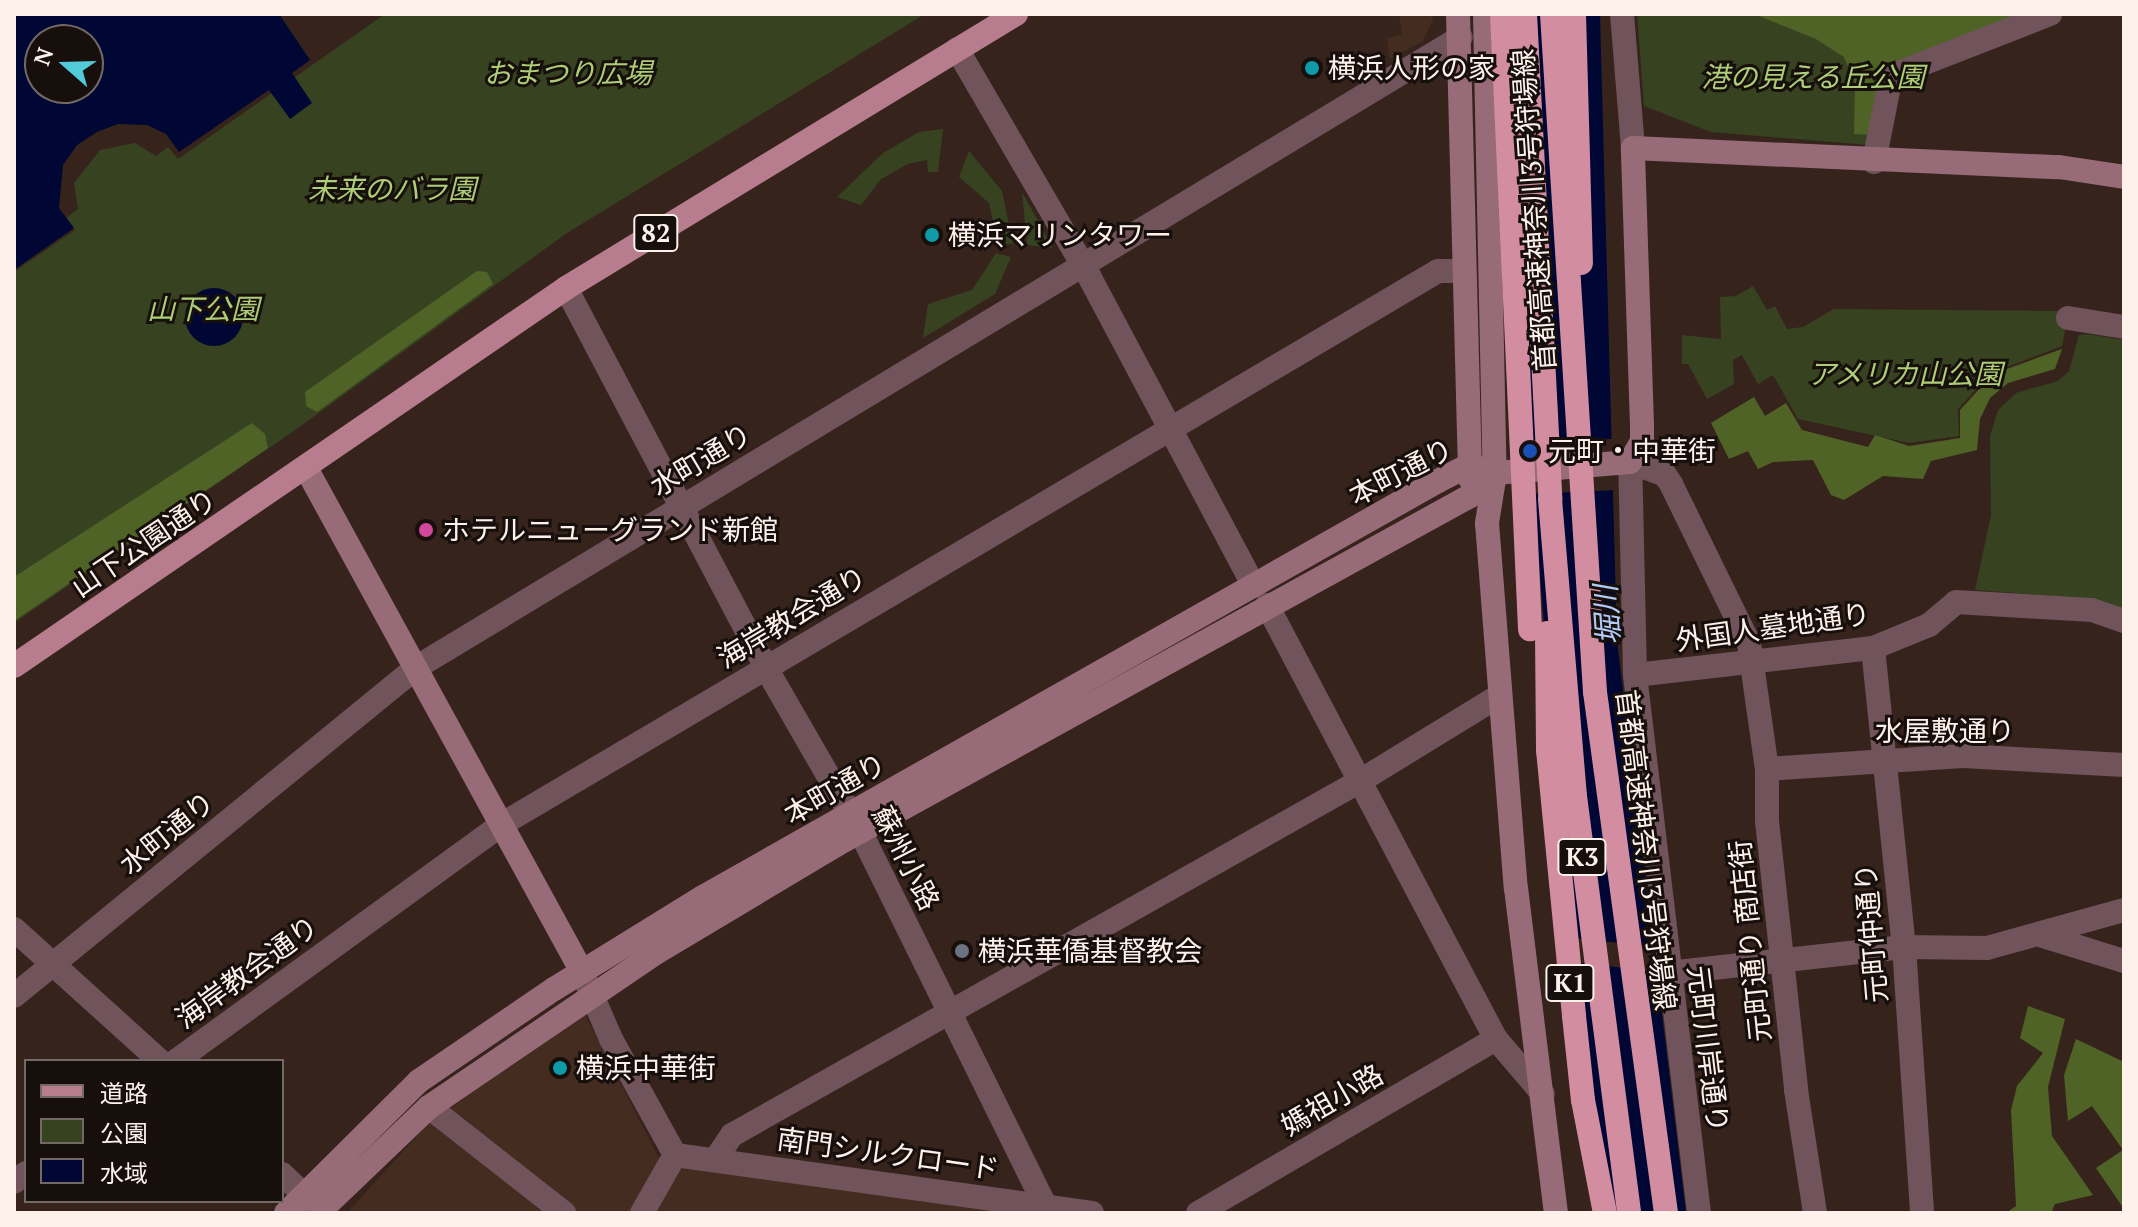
<!DOCTYPE html>
<html>
<head>
<meta charset="utf-8">
<style>
  body { margin:0 }
  #map { position:relative; width:2138px; height:1227px; overflow:hidden; background:#36241c; font-family:"PT Serif","Noto Sans JP",serif }
  div>[style] { position:absolute }
  .built>* { inset:0; background:#442c20 }
  .green>* { inset:0; background:#364220 }
  .forest>* { inset:0; background:#4f6327 }
  .water>* { inset:0; background:#000734 }
  .round { border-radius:50% }
  .pier>* { inset:0; background:#36241c }
  .street>* { height:24px; margin:-12px; padding:0 12px; transform-origin:12px; border-radius:12px; background:#70535b }
  .secondary>* { height:24px; margin:-12px; padding:0 12px; transform-origin:12px; border-radius:12px; background:#986b78 }
  .primary>* { height:24px; margin:-12px; padding:0 12px; transform-origin:12px; border-radius:12px; background:#b77c8d }
  .highway>* { height:24px; margin:-12px; padding:0 12px; transform-origin:12px; border-radius:12px; background:#d38da1 }
  .highway-bridge>* { height:24px; margin:-12px; padding:0 12px; transform-origin:12px; border-radius:12px; background:#d38da1 }
  .dots>* { width:22px; height:22px; translate:-50% -50%; box-sizing:border-box; border:4px solid #170f0b; border-radius:50% }
  span { translate:-50% -50%; white-space:nowrap; text-align:center; line-height:1.15; -webkit-text-stroke:6px #170f0b; paint-order:stroke }
  .shield-label span { padding:2px 6px; background:#170f0b; border:2px solid; border-radius:6px; -webkit-text-stroke-width:0 }
  .shield-label { font-size:26px; color:#fef1ec; font-weight:700 }
  .poi-label { font-size:28px; color:#fef1ec }
  .left { translate:0 -50%; text-align:left }
  .park-label { font-size:28px; color:#adcd76; font-style:italic }
  .street-label { font-size:28px; color:#fef1ec }
  .water-label { font-size:30px; color:#b3cbfa; font-style:italic }
  .frame { position:absolute; inset:0; border:16px solid #fef1ec; pointer-events:none }
  .legend { position:absolute; left:24px; top:1059px; width:260px; height:144px; box-sizing:border-box; background:#170f0b; border:2px solid #736965; margin:0; padding:10px 14px; list-style:none; font-size:24px; color:#fef1ec }
  .legend li { display:flex; align-items:center; gap:16px; height:40px }
  .legend b { width:40px; border:2px solid #736965 }
  .north { position:absolute; left:24px; top:24px; width:80px; height:80px; box-sizing:border-box; background:#170f0b; border:2px solid #736965; border-radius:50%; rotate:290deg; font-size:22px; font-weight:700; line-height:32px; text-align:center; color:#fef1ec }
  .north::after { content:''; display:block; margin:auto; width:28px; height:36px; background:#52cbd9; clip-path:polygon(50% 0,100% 100%,50% 72%,0 100%) }
</style>
</head>
<body>
<div id="map">
  <div class="built">
    <div style="clip-path:polygon(1399px 14px,1432px 14px,1433px 19px,1423px 41px,1390px 59px,1387px 38px,1402px 35px)"></div>
    <div style="clip-path:polygon(585px 1015px,660px 1160px,1032px 1213px,347px 1213px,430px 1122px)"></div>
  </div>
  <div class="green">
    <div style="clip-path:polygon(385px 14px,925px 14px,567px 233px,291px 433px,14px 623px,14px 272px,75px 230px,66px 218px,78px 209px,74px 183px,100px 150px,135px 143px,156px 156px,168px 147px,178px 159px)"></div>
    <div style="clip-path:polygon(1637px 14px,2032px 14px,1880px 72px,1868px 145px,1711px 132px,1644px 106px)"></div>
    <div style="clip-path:polygon(943px 129px,938px 172px,928px 172px,927px 160px,908px 164px,881px 179px,861px 205px,837px 197px,883px 153px,919px 132px)"></div>
    <div style="clip-path:polygon(969px 151px,1002px 191px,1013px 244px,998px 243px,989px 203px,959px 177px)"></div>
    <div style="clip-path:polygon(1022px 192px,1053px 248px,1027px 245px)"></div>
    <div style="clip-path:polygon(996px 253px,1011px 257px,995px 294px,923px 338px,928px 304px,972px 290px)"></div>
    <div style="clip-path:polygon(1753px 286px,1767px 310px,1775px 306px,1787px 329px,1803px 327px,1834px 309px,2066px 311px,2066px 326px,2062px 346px,1991px 373px,1958px 409px,1959px 436px,1909px 443px,1798px 419px,1773px 375px,1758px 384px,1742px 355px,1733px 360px,1734px 384px,1707px 399px,1688px 364px,1682px 364px,1682px 335px,1721px 339px,1720px 297px,1736px 296px)"></div>
    <div style="clip-path:polygon(2087px 334px,2124px 340px,2124px 612px,2090px 599px,1975px 590px,1991px 515px,1990px 436px,1998px 410px,2016px 393px,2058px 381px,2069px 371px,2079px 335px)"></div>
  </div>
  <div class="forest">
    <div style="clip-path:polygon(1754px 14px,2032px 14px,1880px 72px,1870px 135px,1854px 134px,1855px 82px,1844px 57px,1816px 39px)"></div>
    <div style="clip-path:polygon(477px 271px,487px 272px,493px 284px,317px 412px,306px 406px,305px 392px)"></div>
    <div style="clip-path:polygon(2062px 349px,2055px 369px,2008px 383px,1990px 398px,1980px 419px,1977px 450px,1931px 461px,1923px 479px,1883px 476px,1844px 500px,1831px 495px,1813px 460px,1773px 462px,1758px 469px,1748px 451px,1729px 459px,1711px 423px,1754px 397px,1765px 416px,1786px 403px,1802px 430px,1868px 447px,1875px 435px,1909px 446px,1960px 438px,1960px 410px,1993px 374px)"></div>
    <div style="clip-path:polygon(252px 423px,265px 434px,268px 448px,14px 621px,14px 577px)"></div>
    <div style="clip-path:polygon(2028px 1006px,2065px 1019px,2048px 1087px,2052px 1136px,2093px 1195px,2055px 1204px,2051px 1213px,2006px 1213px,2016px 1206px,2011px 1110px,2017px 1086px,2043px 1053px,2020px 1038px)"></div>
    <div style="clip-path:polygon(2076px 1039px,2124px 1062px,2124px 1209px,2096px 1168px,2123px 1150px,2092px 1106px,2068px 1121px,2064px 1075px)"></div>
  </div>
  <div class="water">
    <div style="clip-path:polygon(evenodd,14px 14px,279px 14px,310px 60px,292px 73px,312px 103px,290px 119px,269px 90px,179px 152px,166px 134px,147px 125px,118px 124px,97px 132px,77px 145px,63px 165px,59px 208px,74px 228px,14px 270px,14px 14px,40px 40px,88px 40px,88px 88px,40px 88px,40px 40px)"></div>
    <div style="clip-path:polygon(1517px 14px,1600px 14px,1617px 641px,1686px 1213px,1594px 1213px,1532px 481px)"></div>
    <div class="round" style="left:185px;top:288px;width:58px;height:58px"></div>
  </div>
  <div class="pier">
    <div style="clip-path:polygon(1617px 439px,1617px 490px,1531px 494px,1528px 440px)"></div>
    <div style="clip-path:polygon(1557px 936px,1655px 947px,1657px 972px,1558px 960px)"></div>
  </div>
  <div class="street">
    <div style="left:1622px;top:14px;width:134px;rotate:85.3deg"></div>
    <div style="left:957px;top:49px;width:263px;rotate:59.8deg"></div>
    <div style="left:1089px;top:276px;width:351px;rotate:62deg"></div>
    <div style="left:1874px;top:162px;width:88px;rotate:-78.8deg"></div>
    <div style="left:1891px;top:76px;width:171px;rotate:-21.3deg"></div>
    <div style="left:566px;top:288px;width:429px;rotate:62.2deg"></div>
    <div style="left:766px;top:668px;width:188px;rotate:60deg"></div>
    <div style="left:860px;top:831px;width:419px;rotate:63.7deg"></div>
    <div style="left:2068px;top:318px;width:57px;rotate:9.1deg"></div>
    <div style="left:1267px;top:605px;width:491px;rotate:62.2deg"></div>
    <div style="left:1496px;top:1039px;width:72px;rotate:49.5deg"></div>
    <div style="left:1873px;top:648px;width:301px;rotate:84.1deg"></div>
    <div style="left:1904px;top:947px;width:267px;rotate:86.1deg"></div>
    <div style="left:1635px;top:675px;width:240px;rotate:-6.5deg"></div>
    <div style="left:1873px;top:648px;width:61px;rotate:-22.3deg"></div>
    <div style="left:1929px;top:625px;width:35px;rotate:-40deg"></div>
    <div style="left:1956px;top:602px;width:136px;rotate:3.4deg"></div>
    <div style="left:2092px;top:610px;width:34px;rotate:19deg"></div>
    <div style="left:1767px;top:769px;width:196px;rotate:-3.8deg"></div>
    <div style="left:1963px;top:756px;width:161px;rotate:3.2deg"></div>
    <div style="left:14px;top:929px;width:197px;rotate:42.1deg"></div>
    <div style="left:2043px;top:936px;width:85px;rotate:17.2deg"></div>
    <div style="left:582px;top:972px;width:73px;rotate:66.6deg"></div>
    <div style="left:611px;top:1039px;width:132px;rotate:61.1deg"></div>
    <div style="left:1668px;top:973px;width:237px;rotate:-6.3deg"></div>
    <div style="left:1904px;top:947px;width:83px;rotate:0.7deg"></div>
    <div style="left:1987px;top:948px;width:142px;rotate:-15.5deg"></div>
    <div style="left:14px;top:996px;width:520px;rotate:-39.23deg"></div>
    <div style="left:417px;top:667px;width:1219px;rotate:-31.11deg"></div>
    <div style="left:176px;top:1061px;width:399px;rotate:-36deg"></div>
    <div style="left:499px;top:826px;width:1091px;rotate:-30.59deg"></div>
    <div style="left:1438px;top:271px;width:26px"></div>
    <div style="left:429px;top:1107px;width:172px;rotate:38.1deg"></div>
    <div style="left:675px;top:1155px;width:421px;rotate:7.9deg"></div>
    <div style="left:715px;top:1160px;width:30px;rotate:-56deg"></div>
    <div style="left:732px;top:1135px;width:721px;rotate:-29.41deg"></div>
    <div style="left:1360px;top:781px;width:161px;rotate:-31.5deg"></div>
    <div style="left:282px;top:1174px;width:50px;rotate:43.4deg"></div>
    <div style="left:14px;top:1182px;width:15px;rotate:-37deg"></div>
    <div style="left:642px;top:1213px;width:67px;rotate:-60.4deg"></div>
    <div style="left:1198px;top:1213px;width:345px;rotate:-30.3deg"></div>
    <div style="left:1699px;top:1213px;width:542px;rotate:-96.78deg"></div>
    <div style="left:1635px;top:675px;width:213px;rotate:-91.3deg"></div>
    <div style="left:1630px;top:462px;width:37px;rotate:20deg"></div>
    <div style="left:1665px;top:475px;width:11px;rotate:56deg"></div>
    <div style="left:1671px;top:484px;width:177px;rotate:63.9deg"></div>
    <div style="left:1749px;top:643px;width:127px;rotate:81.9deg"></div>
    <div style="left:1767px;top:769px;width:52px;rotate:90deg"></div>
    <div style="left:1767px;top:821px;width:271px;rotate:83.8deg"></div>
    <div style="left:1796px;top:1090px;width:124px;rotate:81.2deg"></div>
  </div>
  <div class="secondary">
    <div style="left:1458px;top:14px;width:465px;rotate:88.5deg"></div>
    <div style="left:1485px;top:14px;width:459px;rotate:88.8deg"></div>
    <div style="left:1495px;top:473px;width:51px;rotate:99.1deg"></div>
    <div style="left:1487px;top:523px;width:366px;rotate:85.5deg"></div>
    <div style="left:1516px;top:888px;width:327px;rotate:83deg"></div>
    <div style="left:306px;top:468px;width:575px;rotate:61.29deg"></div>
    <div style="left:286px;top:1213px;width:187px;rotate:-44.8deg"></div>
    <div style="left:419px;top:1081px;width:163px;rotate:-34.3deg"></div>
    <div style="left:554px;top:989px;width:175px;rotate:-31.7deg"></div>
    <div style="left:703px;top:897px;width:845px;rotate:-29.51deg"></div>
    <div style="left:1438px;top:481px;width:35px;rotate:-27deg"></div>
    <div style="left:1469px;top:465px;width:27px;rotate:17deg"></div>
    <div style="left:1495px;top:473px;width:135px;rotate:-4.7deg"></div>
    <div style="left:1630px;top:462px;width:24px;rotate:-60deg"></div>
    <div style="left:1642px;top:441px;width:16px;rotate:-90deg"></div>
    <div style="left:1642px;top:425px;width:277px;rotate:-91.9deg"></div>
    <div style="left:1633px;top:148px;width:426px;rotate:2.6deg"></div>
    <div style="left:2059px;top:167px;width:66px;rotate:8.7deg"></div>
    <div style="left:318px;top:1213px;width:153px;rotate:-43.7deg"></div>
    <div style="left:429px;top:1107px;width:272px;rotate:-34.2deg"></div>
    <div style="left:654px;top:954px;width:212px;rotate:-30.9deg"></div>
    <div style="left:836px;top:845px;width:724px;rotate:-28.83deg"></div>
    <div style="left:1470px;top:496px;width:34px;rotate:-43deg"></div>
  </div>
  <div class="primary">
    <div style="left:14px;top:666px;width:669px;rotate:-34.4deg"></div>
    <div style="left:566px;top:288px;width:527px;rotate:-31.34deg"></div>
  </div>
  <div class="highway">
    <div style="left:1550px;top:499px;width:298px;rotate:85.2deg"></div>
    <div style="left:1575px;top:796px;width:420px;rotate:82.6deg"></div>
    <div style="left:1547px;top:633px;width:117px;rotate:89.5deg"></div>
    <div style="left:1548px;top:750px;width:267px;rotate:84.4deg"></div>
    <div style="left:1574px;top:1016px;width:84px;rotate:83.9deg"></div>
    <div style="left:1583px;top:1100px;width:115px;rotate:79deg"></div>
  </div>
  <div class="highway-bridge">
    <div style="left:1502px;top:14px;width:616px;rotate:87.39deg"></div>
    <div style="left:1525px;top:14px;width:486px;rotate:87deg"></div>
    <div style="left:1552px;top:14px;width:679px;rotate:86.37deg"></div>
    <div style="left:1595px;top:692px;width:526px;rotate:82.24deg"></div>
    <div style="left:1574px;top:14px;width:249px;rotate:88.4deg"></div>
  </div>
  <div class="dots">
    <div style="left:1312px;top:68px;background:#0f9aa8"></div>
    <div style="left:932px;top:235px;background:#0f9aa8"></div>
    <div style="left:1530px;top:451px;background:#1a4fb4"></div>
    <div style="left:426px;top:530px;background:#d1479c"></div>
    <div style="left:962px;top:951px;background:#6b7280"></div>
    <div style="left:560px;top:1068px;background:#0f9aa8"></div>
  </div>
  <div class="shield-label">
    <span style="left:656px;top:233px">82</span>
    <span style="left:1582px;top:857px">K3</span>
    <span style="left:1570px;top:983px">K1</span>
  </div>
  <div class="poi-label">
    <span class="left" style="left:1328px;top:68px">横浜人形の家</span>
    <span class="left" style="left:948px;top:235px">横浜マリンタワー</span>
    <span class="left" style="left:1548px;top:451px">元町・中華街</span>
    <span class="left" style="left:442px;top:530px">ホテルニューグランド新館</span>
    <span class="left" style="left:978px;top:951px">横浜華僑基督教会</span>
    <span class="left" style="left:576px;top:1068px">横浜中華街</span>
  </div>
  <div class="park-label">
    <span style="left:568px;top:73px">おまつり広場</span>
    <span style="left:1813px;top:77px">港の見える丘公園</span>
    <span style="left:392px;top:189px">未来のバラ園</span>
    <span style="left:203px;top:309px">山下公園</span>
    <span style="left:1905px;top:374px">アメリカ山公園</span>
  </div>
  <div class="street-label">
    <span style="left:1534px;top:210px;rotate:-94deg">首都高速神奈川3号狩場線</span>
    <span style="left:701px;top:460px;rotate:-31deg">水町通り</span>
    <span style="left:1401px;top:472px;rotate:-27deg">本町通り</span>
    <span style="left:144px;top:543px;rotate:-34deg">山下公園通り</span>
    <span style="left:792px;top:617px;rotate:-31deg">海岸教会通り</span>
    <span style="left:1773px;top:627px;rotate:-8deg">外国人墓地通り</span>
    <span style="left:1945px;top:731px">水屋敷通り</span>
    <span style="left:835px;top:789px;rotate:-30deg">本町通り</span>
    <span style="left:167px;top:833px;rotate:-39deg">水町通り</span>
    <span style="left:1646px;top:850px;rotate:83deg">首都高速神奈川3号狩場線</span>
    <span style="left:906px;top:858px;rotate:63deg">蘇州小路</span>
    <span style="left:1871px;top:933px;rotate:-95deg">元町仲通り</span>
    <span style="left:1750px;top:941px;rotate:-96deg">元町通り 商店街</span>
    <span style="left:247px;top:972px;rotate:-36deg">海岸教会通り</span>
    <span style="left:1708px;top:1049px;rotate:83deg">元町川岸通り</span>
    <span style="left:1332px;top:1100px;rotate:-30deg">媽祖小路</span>
    <span style="left:888px;top:1154px;rotate:8deg">南門シルクロード</span>
  </div>
  <div class="water-label">
    <span style="left:1607px;top:615px;rotate:-94deg">堀川</span>
  </div>
  <div class="frame"></div>
  <ul class="legend">
  <li><b style="height:10px;background:#b77c8d"></b>道路</li>
  <li><b style="height:22px;background:#364220"></b>公園</li>
  <li><b style="height:22px;background:#000734"></b>水域</li>
  </ul>
  <div class="north">N</div>
</div>
</body>
</html>
